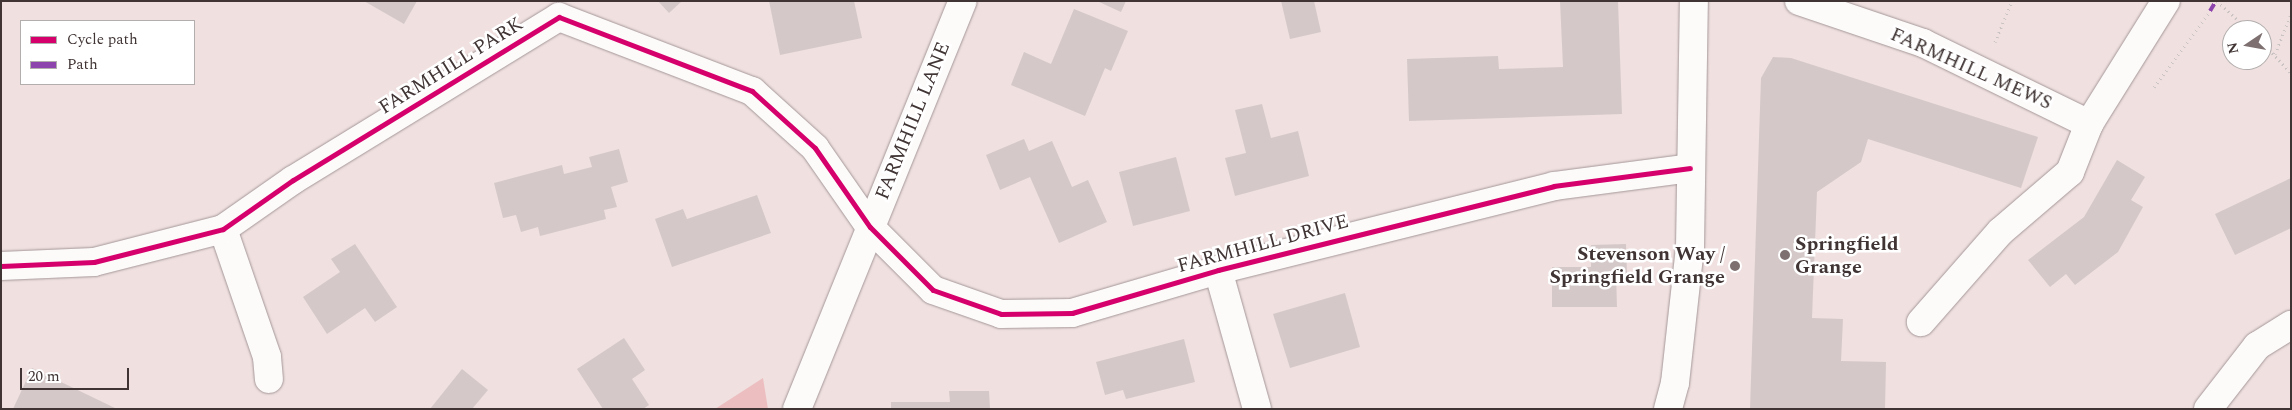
<!DOCTYPE html>
<html>
<head>
<meta charset="utf-8">
<style>
  body { margin:0 }
  #map { position:relative; width:2292px; height:410px; overflow:hidden; background:#f0e0e0; font-family:Spectral,serif }
  div>[style] { position:absolute }
  .green>* { inset:0; background:#ecbec0 }
  .building>* { inset:0; background:#d4c8c8 }
  .path>* { height:3px; margin-top:-1.5px; transform-origin:0; background:repeating-linear-gradient(90deg,#c9c3c3 0 1px,transparent 0 5px) }
  .roads { filter:drop-shadow(0 0 1px #a49798) drop-shadow(0 0 1px #a49798) }
  .minor>* { height:28px; margin:-14px; padding:0 14px; transform-origin:14px; border-radius:14px; background:#fdfafa }
  .quiet>* { height:4px; margin-top:-2px; transform-origin:0; background:repeating-linear-gradient(90deg,#8e44ad 0 8px,transparent 0 12px) }
  .cycleway>* { height:5px; margin:-2.5px; padding:0 2.5px; transform-origin:2.5px; border-radius:2.5px; background:#d6006c }
  .dots>* { width:14px; height:14px; translate:-50% -50%; box-sizing:border-box; border:2px solid #fff; border-radius:50% }
  span { translate:-50% -50%; white-space:nowrap; text-align:center; line-height:1.15; -webkit-text-stroke:5px #fff; paint-order:stroke }
  .street-label { font-size:20px; color:#403434 }
  .poi-label { font-size:20px; color:#403434; font-weight:700 }
  .left { translate:0 -50%; text-align:left }
  .right { translate:-100% -50%; text-align:right }
  .frame { position:absolute; inset:0; border:2px solid #403434; pointer-events:none }
  .legend { position:absolute; left:20px; top:20px; width:175px; height:65px; box-sizing:border-box; background:#fff; border:1px solid #b3aeae; margin:0; padding:6px 9px; list-style:none; font-size:15px; color:#403434 }
  .legend li { display:flex; align-items:center; gap:10px; height:25px }
  .legend b { width:25px; border:1px solid #b3aeae }
  .north { position:absolute; left:2222px; top:20px; width:50px; height:50px; box-sizing:border-box; background:#fff; border:1px solid #b3aeae; border-radius:50%; rotate:258deg; font-size:14px; font-weight:700; line-height:20px; text-align:center; color:#403434 }
  .north::after { content:''; display:block; margin:auto; width:18px; height:22px; background:#7e7070; clip-path:polygon(50% 0,100% 100%,50% 72%,0 100%) }
  .scale { position:absolute; left:20px; top:368px; width:109px; height:22px; box-sizing:border-box; border:2px solid #403434; border-top:0; padding-left:6px; font-size:15px; line-height:18px; white-space:nowrap; color:#403434; -webkit-text-stroke:4px #fff; paint-order:stroke }
</style>
</head>
<body>
<div id="map">
  <div class="green">
    <div style="clip-path:polygon(763px 378px,768px 409px,715px 409px)"></div>
  </div>
  <div class="building">
    <div style="clip-path:polygon(364px 1px,417px 1px,404px 24px)"></div>
    <div style="clip-path:polygon(658px 1px,682px 1px,669px 13px)"></div>
    <div style="clip-path:polygon(769px 1px,854px 1px,862px 38px,780px 55px)"></div>
    <div style="clip-path:polygon(1097px 1px,1126px 1px,1121px 12px)"></div>
    <div style="clip-path:polygon(1281px 1px,1314px 1px,1321px 32px,1290px 39px)"></div>
    <div style="clip-path:polygon(1560px 1px,1618px 1px,1622px 114px,1409px 121px,1407px 59px,1498px 56px,1499px 69px,1563px 67px)"></div>
    <div style="clip-path:polygon(1074px 9px,1128px 31px,1111px 71px,1105px 68px,1085px 116px,1011px 85px,1024px 52px,1051px 64px)"></div>
    <div style="clip-path:polygon(1773px 57px,1791px 58px,2038px 137px,2021px 188px,1868px 139px,1861px 162px,1817px 192px,1812px 318px,1843px 319px,1841px 361px,1886px 362px,1885px 409px,1750px 409px,1761px 78px)"></div>
    <div style="clip-path:polygon(1262px 104px,1271px 138px,1298px 131px,1309px 176px,1235px 196px,1225px 158px,1246px 153px,1235px 110px)"></div>
    <div style="clip-path:polygon(1024px 139px,1029px 151px,1052px 141px,1072px 187px,1088px 180px,1107px 222px,1059px 243px,1030px 177px,1000px 190px,986px 155px)"></div>
    <div style="clip-path:polygon(619px 149px,628px 182px,611px 187px,617px 207px,604px 210px,606px 219px,540px 236px,538px 227px,521px 232px,516px 215px,503px 218px,494px 183px,562px 165px,564px 174px,592px 167px,589px 157px)"></div>
    <div style="clip-path:polygon(1176px 157px,1190px 211px,1133px 226px,1119px 172px)"></div>
    <div style="clip-path:polygon(2117px 160px,2145px 177px,2131px 200px,2143px 207px,2118px 252px,2075px 285px,2066px 274px,2050px 287px,2028px 260px,2084px 217px)"></div>
    <div style="clip-path:polygon(2291px 178px,2291px 228px,2235px 255px,2215px 214px)"></div>
    <div style="clip-path:polygon(757px 195px,771px 233px,672px 267px,655px 219px,683px 209px,687px 219px)"></div>
    <div style="clip-path:polygon(355px 244px,397px 307px,375px 322px,365px 308px,327px 334px,303px 297px,340px 272px,331px 259px)"></div>
    <div style="clip-path:polygon(1626px 244px,1627px 274px,1616px 274px,1617px 307px,1552px 307px,1552px 267px,1591px 267px,1591px 245px)"></div>
    <div style="clip-path:polygon(1345px 293px,1360px 347px,1290px 368px,1273px 314px)"></div>
    <div style="clip-path:polygon(624px 338px,645px 370px,632px 379px,649px 405px,643px 409px,603px 409px,577px 369px)"></div>
    <div style="clip-path:polygon(1184px 339px,1195px 382px,1126px 399px,1123px 390px,1105px 395px,1096px 362px)"></div>
    <div style="clip-path:polygon(32px 368px,117px 409px,13px 409px)"></div>
    <div style="clip-path:polygon(462px 369px,488px 390px,472px 409px,430px 409px)"></div>
    <div style="clip-path:polygon(949px 391px,989px 391px,990px 409px,891px 409px,891px 402px,950px 402px)"></div>
  </div>
  <div class="path">
    <div style="left:2217px;top:1px;width:43px;rotate:42.2deg"></div>
    <div style="left:1995px;top:42px;width:44px;rotate:-67.5deg"></div>
    <div style="left:2262px;top:42px;width:42px;rotate:46.9deg"></div>
    <div style="left:2275px;top:54px;width:43px;rotate:-68.2deg"></div>
    <div style="left:2154px;top:87px;width:94px;rotate:-53.6deg"></div>
  </div>
  <div class="roads">
    <div class="minor">
      <div style="left:1799px;top:1px;width:131px;rotate:18.7deg"></div>
      <div style="left:1923px;top:43px;width:185px;rotate:26deg"></div>
      <div style="left:2089px;top:124px;width:52px;rotate:111.6deg"></div>
      <div style="left:2070px;top:172px;width:92px;rotate:139.4deg"></div>
      <div style="left:2000px;top:232px;width:120px;rotate:131.3deg"></div>
      <div style="left:2089px;top:124px;width:145px;rotate:-58deg"></div>
      <div style="left:223px;top:229px;width:135px;rotate:71deg"></div>
      <div style="left:267px;top:357px;width:22px;rotate:85deg"></div>
      <div style="left:1px;top:266px;width:93px;rotate:-2.5deg"></div>
      <div style="left:94px;top:262px;width:133px;rotate:-14.3deg"></div>
      <div style="left:223px;top:229px;width:85px;rotate:-35deg"></div>
      <div style="left:293px;top:180px;width:312px;rotate:-31.5deg"></div>
      <div style="left:559px;top:17px;width:207px;rotate:21deg"></div>
      <div style="left:752px;top:91px;width:85px;rotate:42.1deg"></div>
      <div style="left:815px;top:148px;width:96px;rotate:55.2deg"></div>
      <div style="left:870px;top:227px;width:89px;rotate:45deg"></div>
      <div style="left:933px;top:290px;width:72px;rotate:19.4deg"></div>
      <div style="left:1001px;top:314px;width:71px;rotate:-0.8deg"></div>
      <div style="left:1072px;top:313px;width:152px;rotate:-16.4deg"></div>
      <div style="left:1218px;top:270px;width:346px;rotate:-14deg"></div>
      <div style="left:1554px;top:186px;width:137px;rotate:-7.5deg"></div>
      <div style="left:1218px;top:270px;width:144px;rotate:74.3deg"></div>
      <div style="left:797px;top:409px;width:440px;rotate:-67.9deg"></div>
      <div style="left:1668px;top:409px;width:27px;rotate:-75deg"></div>
      <div style="left:1675px;top:383px;width:136px;rotate:-83.7deg"></div>
      <div style="left:1690px;top:248px;width:247px;rotate:-89.1deg"></div>
      <div style="left:2208px;top:409px;width:80px;rotate:-52.1deg"></div>
      <div style="left:2257px;top:346px;width:40px;rotate:-32deg"></div>
    </div>
  </div>
  <div class="quiet">
    <div style="left:2210px;top:11px;width:12px;rotate:-59deg"></div>
  </div>
  <div class="cycleway">
    <div style="left:1px;top:266px;width:93px;rotate:-2.5deg"></div>
    <div style="left:94px;top:262px;width:133px;rotate:-14.3deg"></div>
    <div style="left:223px;top:229px;width:85px;rotate:-35deg"></div>
    <div style="left:293px;top:180px;width:312px;rotate:-31.5deg"></div>
    <div style="left:559px;top:17px;width:207px;rotate:21deg"></div>
    <div style="left:752px;top:91px;width:85px;rotate:42.1deg"></div>
    <div style="left:815px;top:148px;width:96px;rotate:55.2deg"></div>
    <div style="left:870px;top:227px;width:89px;rotate:45deg"></div>
    <div style="left:933px;top:290px;width:72px;rotate:19.4deg"></div>
    <div style="left:1001px;top:314px;width:71px;rotate:-0.8deg"></div>
    <div style="left:1072px;top:313px;width:152px;rotate:-16.4deg"></div>
    <div style="left:1218px;top:270px;width:346px;rotate:-14deg"></div>
    <div style="left:1554px;top:186px;width:137px;rotate:-7.5deg"></div>
  </div>
  <div class="dots">
    <div style="left:1785px;top:255px;background:#7e7070"></div>
    <div style="left:1735px;top:266px;background:#7e7070"></div>
  </div>
  <div class="street-label">
    <span style="left:451px;top:66px;rotate:-32deg">FARMHILL PARK</span>
    <span style="left:1971px;top:69px;rotate:24deg">FARMHILL MEWS</span>
    <span style="left:913px;top:121px;rotate:-68deg">FARMHILL LANE</span>
    <span style="left:1263px;top:244px;rotate:-15deg">FARMHILL DRIVE</span>
  </div>
  <div class="poi-label">
    <span class="left" style="left:1795px;top:256px">Springfield<br>Grange</span>
    <span class="right" style="left:1725px;top:266px">Stevenson Way /<br>Springfield Grange</span>
  </div>
  <div class="frame"></div>
  <ul class="legend">
  <li><b style="height:6px;background:#d6006c"></b>Cycle path</li>
  <li><b style="height:6px;background:#8e44ad"></b>Path</li>
  </ul>
  <div class="north">N</div>
  <div class="scale">20 m</div>
</div>
</body>
</html>
